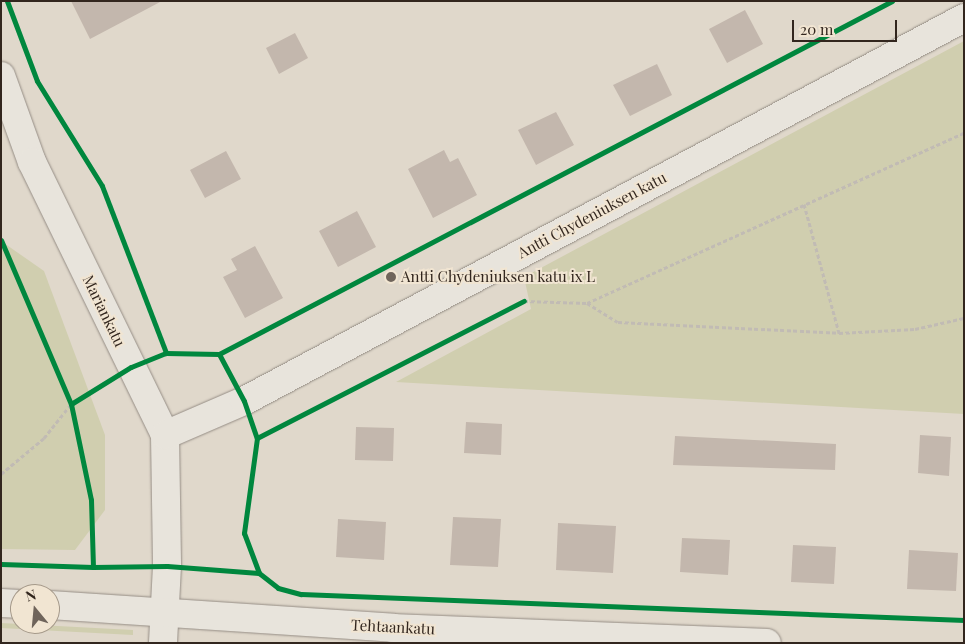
<!DOCTYPE html>
<html>
<head>
<meta charset="utf-8">
<style>
  body { margin:0 }
  #map { position:relative; width:965px; height:644px; overflow:hidden; background:#e0d8cb; font-family:"Playfair Display",serif }
  div>[style] { position:absolute }
  .green>* { inset:0; background:#d0ceaf }
  .building>* { inset:0; background:#c3b7ad }
  .path>* { height:3px; margin-top:-1.5px; transform-origin:0; background:repeating-linear-gradient(90deg,#c1bbb4 0 4px,transparent 0 6.5px) }
  .roads { filter:drop-shadow(0 0 1px #958d85) drop-shadow(0 0 1px #958d85) }
  .secondary>* { height:28px; margin:-14px; padding:0 14px; transform-origin:14px; border-radius:14px; background:#e8e4dc }
  .cycleway>* { height:5px; margin:-2.5px; padding:0 2.5px; transform-origin:2.5px; border-radius:2.5px; background:#00873e }
  .dots>* { width:14px; height:14px; translate:-50% -50%; box-sizing:border-box; border:2px solid #f1e5d2; border-radius:50% }
  span { translate:-50% -50%; white-space:nowrap; text-align:center; line-height:1.15; -webkit-text-stroke:4px #f1e5d2; paint-order:stroke }
  .street-label { font-size:15px; color:#32261e }
  .poi-label { font-size:15px; color:#32261e }
  .left { translate:0 -50%; text-align:left }
  .frame { position:absolute; inset:0; border:2px solid #32261e; pointer-events:none }
  .north { position:absolute; left:10px; top:584px; width:50px; height:50px; box-sizing:border-box; background:#f1e5d2; border:1px solid #a5998a; border-radius:50%; rotate:343deg; font-size:14px; font-weight:700; line-height:20px; text-align:center; color:#32261e }
  .north::after { content:''; display:block; margin:auto; width:18px; height:22px; background:#6f645b; clip-path:polygon(50% 0,100% 100%,50% 72%,0 100%) }
  .scale { position:absolute; left:792px; top:20px; width:105px; height:22px; box-sizing:border-box; border:2px solid #32261e; border-top:0; padding-left:6px; font-size:15px; line-height:18px; white-space:nowrap; color:#32261e; -webkit-text-stroke:4px #f1e5d2; paint-order:stroke }
</style>
</head>
<body>
<div id="map">
  <div class="green">
    <div style="clip-path:polygon(964px 41px,964px 414px,396px 382px,531px 309px,524px 277px)"></div>
    <div style="clip-path:polygon(1px 241px,44px 271px,105px 435px,105px 510px,75px 550px,1px 549px)"></div>
    <div style="clip-path:polygon(1px 623px,133px 630px,133px 635px,1px 628px)"></div>
  </div>
  <div class="building">
    <div style="clip-path:polygon(71px 1px,162px 1px,90px 39px)"></div>
    <div style="clip-path:polygon(745px 10px,763px 44px,727px 63px,709px 29px)"></div>
    <div style="clip-path:polygon(295px 33px,308px 58px,279px 74px,266px 48px)"></div>
    <div style="clip-path:polygon(657px 64px,672px 95px,630px 116px,613px 85px)"></div>
    <div style="clip-path:polygon(556px 112px,574px 145px,536px 165px,518px 130px)"></div>
    <div style="clip-path:polygon(444px 150px,450px 162px,458px 158px,477px 195px,433px 218px,408px 169px)"></div>
    <div style="clip-path:polygon(226px 151px,241px 179px,205px 198px,190px 170px)"></div>
    <div style="clip-path:polygon(357px 211px,376px 247px,338px 267px,319px 231px)"></div>
    <div style="clip-path:polygon(255px 246px,283px 298px,245px 318px,223px 277px,237px 270px,231px 259px)"></div>
    <div style="clip-path:polygon(466px 422px,502px 424px,501px 455px,464px 453px)"></div>
    <div style="clip-path:polygon(356px 427px,394px 428px,393px 461px,355px 460px)"></div>
    <div style="clip-path:polygon(920px 435px,951px 437px,949px 476px,918px 473px)"></div>
    <div style="clip-path:polygon(675px 436px,836px 444px,835px 470px,673px 465px)"></div>
    <div style="clip-path:polygon(453px 517px,501px 519px,498px 567px,450px 565px)"></div>
    <div style="clip-path:polygon(338px 519px,386px 522px,384px 560px,336px 557px)"></div>
    <div style="clip-path:polygon(558px 523px,616px 526px,613px 573px,556px 570px)"></div>
    <div style="clip-path:polygon(682px 538px,730px 540px,728px 575px,680px 572px)"></div>
    <div style="clip-path:polygon(793px 545px,836px 547px,834px 584px,791px 582px)"></div>
    <div style="clip-path:polygon(909px 550px,958px 553px,956px 591px,907px 589px)"></div>
  </div>
  <div class="path">
    <div style="left:804px;top:204px;width:134px;rotate:74.8deg"></div>
    <div style="left:524px;top:301px;width:63px;rotate:1.8deg"></div>
    <div style="left:587px;top:303px;width:36px;rotate:32deg"></div>
    <div style="left:618px;top:322px;width:221px;rotate:2.8deg"></div>
    <div style="left:839px;top:333px;width:76px;rotate:-3deg"></div>
    <div style="left:915px;top:329px;width:50px;rotate:-12.7deg"></div>
    <div style="left:587px;top:303px;width:414px;rotate:-24.3deg"></div>
    <div style="left:1px;top:474px;width:56px;rotate:-39.9deg"></div>
    <div style="left:44px;top:438px;width:43px;rotate:-51.5deg"></div>
  </div>
  <div class="roads">
    <div class="secondary">
      <div style="left:1px;top:76px;width:91px;rotate:70.2deg"></div>
      <div style="left:32px;top:162px;width:304px;rotate:64deg"></div>
      <div style="left:165px;top:435px;width:131px;rotate:89.1deg"></div>
      <div style="left:167px;top:566px;width:77px;rotate:93deg"></div>
      <div style="left:165px;top:435px;width:86px;rotate:-23.3deg"></div>
      <div style="left:244px;top:401px;width:816px;rotate:-28.01deg"></div>
      <div style="left:1px;top:603px;width:19px;rotate:3deg"></div>
      <div style="left:50px;top:605px;width:344px;rotate:3.8deg"></div>
      <div style="left:393px;top:628px;width:374px;rotate:2.3deg"></div>
    </div>
  </div>
  <div class="cycleway">
    <div style="left:7px;top:1px;width:85px;rotate:69.4deg"></div>
    <div style="left:37px;top:81px;width:123px;rotate:58.2deg"></div>
    <div style="left:102px;top:186px;width:179px;rotate:69deg"></div>
    <div style="left:1px;top:240px;width:178px;rotate:66.9deg"></div>
    <div style="left:71px;top:404px;width:98px;rotate:78.2deg"></div>
    <div style="left:91px;top:500px;width:67px;rotate:88.3deg"></div>
    <div style="left:93px;top:567px;width:74px;rotate:-0.8deg"></div>
    <div style="left:167px;top:566px;width:92px;rotate:4.4deg"></div>
    <div style="left:259px;top:573px;width:24px;rotate:38deg"></div>
    <div style="left:278px;top:588px;width:24px;rotate:15deg"></div>
    <div style="left:301px;top:594px;width:664px;rotate:2.25deg"></div>
    <div style="left:219px;top:354px;width:53px;rotate:62deg"></div>
    <div style="left:244px;top:401px;width:39px;rotate:71deg"></div>
    <div style="left:257px;top:438px;width:96px;rotate:97.8deg"></div>
    <div style="left:244px;top:533px;width:43px;rotate:69.4deg"></div>
    <div style="left:71px;top:404px;width:70px;rotate:-31.7deg"></div>
    <div style="left:131px;top:367px;width:38px;rotate:-22deg"></div>
    <div style="left:166px;top:353px;width:53px;rotate:1.1deg"></div>
    <div style="left:219px;top:354px;width:760px;rotate:-27.68deg"></div>
    <div style="left:257px;top:438px;width:300px;rotate:-27.2deg"></div>
    <div style="left:1px;top:564px;width:92px;rotate:1.9deg"></div>
  </div>
  <div class="dots">
    <div style="left:391px;top:277px;background:#6f645b"></div>
  </div>
  <div class="street-label">
    <span style="left:592px;top:215px;rotate:-28deg">Antti Chydeniuksen katu</span>
    <span style="left:104px;top:311px;rotate:64deg">Mariankatu</span>
    <span style="left:393px;top:627px;rotate:3deg">Tehtaankatu</span>
  </div>
  <div class="poi-label">
    <span class="left" style="left:401px;top:277px">Antti Chydeniuksen katu ix L</span>
  </div>
  <div class="frame"></div>
  <div class="north">N</div>
  <div class="scale">20 m</div>
</div>
</body>
</html>
